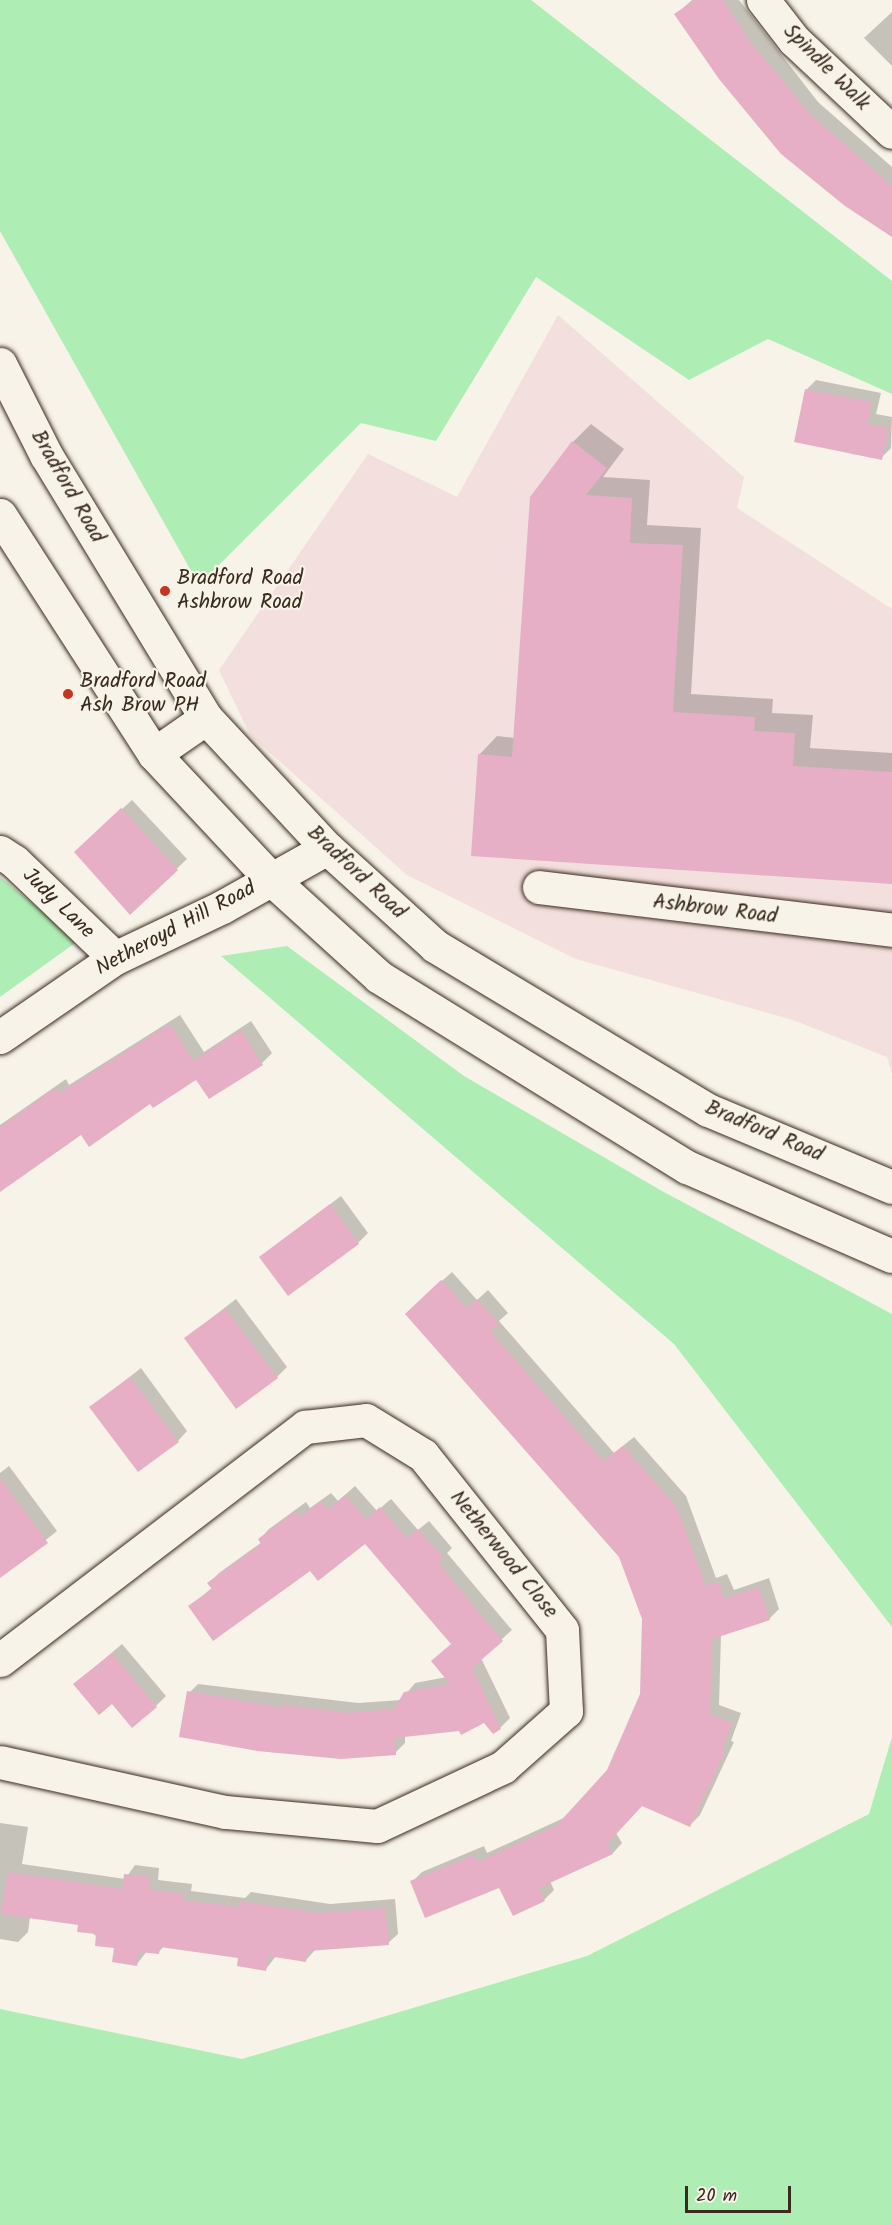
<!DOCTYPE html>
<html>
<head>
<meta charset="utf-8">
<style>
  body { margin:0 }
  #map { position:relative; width:892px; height:2225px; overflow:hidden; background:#f7f3e8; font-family:Kalam,sans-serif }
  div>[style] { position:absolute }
  .built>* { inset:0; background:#f2dfde }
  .green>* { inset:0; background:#aeeeb5 }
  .shadow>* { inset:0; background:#0003 }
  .building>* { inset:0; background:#e6afc5 }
  .roads { filter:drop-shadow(0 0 2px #3b2a1e) drop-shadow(0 0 2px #3b2a1e) }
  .street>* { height:33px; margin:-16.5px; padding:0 16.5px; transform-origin:16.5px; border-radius:16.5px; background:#f7f3e8 }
  .secondary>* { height:33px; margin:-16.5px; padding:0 16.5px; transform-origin:16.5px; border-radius:16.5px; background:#f7f3e8 }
  .primary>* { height:33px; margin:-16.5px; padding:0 16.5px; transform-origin:16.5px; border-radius:16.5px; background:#f7f3e8 }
  .dots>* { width:16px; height:16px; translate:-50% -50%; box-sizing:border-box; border:3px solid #f7f3e8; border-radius:50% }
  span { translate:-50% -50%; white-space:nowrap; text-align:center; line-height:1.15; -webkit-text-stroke:4.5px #f7f3e8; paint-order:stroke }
  .street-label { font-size:21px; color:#3b2a1e }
  .poi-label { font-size:21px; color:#3b2a1e }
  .left { translate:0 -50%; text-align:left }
  .scale { position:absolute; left:685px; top:2186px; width:106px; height:27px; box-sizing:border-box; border:3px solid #3b2a1e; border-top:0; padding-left:8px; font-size:18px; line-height:21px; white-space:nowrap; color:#3b2a1e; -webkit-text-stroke:4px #f7f3e8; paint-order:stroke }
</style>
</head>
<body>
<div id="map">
  <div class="built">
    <div style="clip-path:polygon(558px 315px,744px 477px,737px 508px,892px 609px,892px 1074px,887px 1057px,793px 1020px,576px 959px,407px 875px,250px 735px,219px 670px,368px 454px,457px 497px)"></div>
  </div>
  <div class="green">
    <div style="clip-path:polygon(0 0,531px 0,892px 281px,892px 394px,768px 339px,689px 380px,536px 277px,436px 441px,361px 423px,199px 585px,0 231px)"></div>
    <div style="clip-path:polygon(0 877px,78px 941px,0 997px)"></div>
    <div style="clip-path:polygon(287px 946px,464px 1076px,662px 1191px,892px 1314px,892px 1627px,674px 1344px,221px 956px)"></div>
    <div style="clip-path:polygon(892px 1737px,892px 2225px,0 2225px,0 2009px,242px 2059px,587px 1956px,869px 1814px)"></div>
  </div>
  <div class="shadow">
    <div style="clip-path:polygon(692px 0,739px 0,818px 102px,892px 167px,892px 236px,676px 14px)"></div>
    <div style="clip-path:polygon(892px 12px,892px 66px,864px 38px)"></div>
    <div style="clip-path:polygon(816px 380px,881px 393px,876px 414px,892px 417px,891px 448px,881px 458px,806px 390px)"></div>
    <div style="clip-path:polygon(591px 424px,624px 449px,603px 477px,650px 480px,647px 525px,701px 528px,691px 694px,773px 699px,772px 713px,813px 715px,810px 748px,892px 753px,892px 883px,479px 755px,497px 736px,515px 738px,573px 442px)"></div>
    <div style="clip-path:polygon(132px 800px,187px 859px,130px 913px,86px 842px)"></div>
    <div style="clip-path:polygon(180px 1015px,204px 1052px,251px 1021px,272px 1053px,262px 1063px,196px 1078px,81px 1133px,0 1191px,0 1125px,66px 1079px,69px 1085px)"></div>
    <div style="clip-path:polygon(341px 1196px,368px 1233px,358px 1243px,261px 1257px)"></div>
    <div style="clip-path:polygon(452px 1272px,477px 1300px,488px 1290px,508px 1313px,499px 1321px,614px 1453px,634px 1437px,686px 1496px,716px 1578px,727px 1574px,734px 1590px,769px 1578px,779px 1609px,769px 1619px,721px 1635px,719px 1705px,741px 1713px,731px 1741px,734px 1742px,700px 1815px,690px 1825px,642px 1804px,616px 1833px,622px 1843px,613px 1853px,550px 1881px,554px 1890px,545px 1899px,513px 1914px,500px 1886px,412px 1882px,422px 1872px,484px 1846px,487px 1853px,566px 1817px,608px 1771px,641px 1694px,644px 1618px,620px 1556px,416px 1304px)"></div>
    <div style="clip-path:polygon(236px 1299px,287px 1367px,277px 1377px,186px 1338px)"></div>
    <div style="clip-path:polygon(141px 1368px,187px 1431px,178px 1441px,91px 1407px)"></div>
    <div style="clip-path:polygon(9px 1466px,57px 1531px,7px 1571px,0 1562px,0 1473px)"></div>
    <div style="clip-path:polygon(355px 1486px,377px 1511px,391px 1499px,418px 1530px,429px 1521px,452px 1548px,447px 1553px,512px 1630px,481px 1658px,510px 1718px,500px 1728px,484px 1721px,460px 1729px,405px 1736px,405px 1743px,395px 1753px,188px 1694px,198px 1684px,358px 1703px,401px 1700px,415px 1683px,447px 1677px,453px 1644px,366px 1542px,311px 1569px,190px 1606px,213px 1587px,209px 1583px,219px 1573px,262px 1542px,260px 1539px,269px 1529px,306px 1502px,310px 1508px,331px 1493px,338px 1501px)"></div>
    <div style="clip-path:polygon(122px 1644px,166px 1696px,156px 1706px,113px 1702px,75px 1684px)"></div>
    <div style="clip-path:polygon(0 1823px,28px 1827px,22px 1864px,125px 1879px,135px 1865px,159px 1868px,158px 1880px,192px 1884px,191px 1891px,245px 1898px,251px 1892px,330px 1904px,395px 1899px,398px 1934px,388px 1943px,316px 1949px,306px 1960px,276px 1956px,266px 1969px,240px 1956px,164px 1946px,158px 1953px,147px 1951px,137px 1964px,79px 1924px,30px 1917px,28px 1932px,18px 1942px,0 1939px)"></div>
  </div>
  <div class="building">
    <div style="clip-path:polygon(695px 0,723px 0,749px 40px,808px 112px,892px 186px,892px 237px,845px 206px,781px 154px,719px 79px,674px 14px)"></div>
    <div style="clip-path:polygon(805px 389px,871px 402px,867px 424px,889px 428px,882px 460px,794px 442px)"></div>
    <div style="clip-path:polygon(572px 441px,607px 468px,586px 495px,632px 498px,630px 543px,683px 545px,673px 712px,755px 717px,754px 731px,795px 733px,793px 766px,892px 772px,892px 884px,471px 856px,478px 754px,512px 757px,530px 497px)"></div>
    <div style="clip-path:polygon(121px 808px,178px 870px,130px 915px,74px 852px)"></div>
    <div style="clip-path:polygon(170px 1024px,193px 1061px,241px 1030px,263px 1065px,209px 1099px,196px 1080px,153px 1108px,150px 1104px,89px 1147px,81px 1135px,0 1192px,0 1127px,55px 1088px,59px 1093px)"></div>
    <div style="clip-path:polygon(330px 1204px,359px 1244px,288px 1296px,259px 1257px)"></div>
    <div style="clip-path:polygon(441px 1280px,467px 1308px,477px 1299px,499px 1323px,491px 1332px,603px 1461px,623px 1446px,676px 1506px,706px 1586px,718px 1582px,724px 1599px,759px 1587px,770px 1620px,712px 1639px,710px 1714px,732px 1723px,722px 1751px,725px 1752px,690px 1827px,642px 1806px,607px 1844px,613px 1854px,539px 1888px,545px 1901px,513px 1916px,499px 1888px,425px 1918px,410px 1881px,474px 1855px,477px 1862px,556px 1826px,607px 1770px,640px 1694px,642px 1619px,619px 1557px,405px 1314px)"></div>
    <div style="clip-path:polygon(225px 1308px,278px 1378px,236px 1409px,184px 1338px)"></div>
    <div style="clip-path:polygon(130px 1377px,179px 1442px,138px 1472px,89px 1407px)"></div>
    <div style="clip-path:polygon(0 1478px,48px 1543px,0 1578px)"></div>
    <div style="clip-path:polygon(345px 1495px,366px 1519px,380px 1507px,407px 1539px,418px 1529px,444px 1559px,438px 1563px,503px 1641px,472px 1668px,501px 1729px,493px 1734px,484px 1723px,461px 1735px,459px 1731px,395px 1738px,396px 1755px,341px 1759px,257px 1751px,179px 1737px,187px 1691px,283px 1708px,280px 1704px,347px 1713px,394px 1709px,404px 1692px,450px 1684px,431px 1661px,451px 1644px,365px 1544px,318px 1581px,310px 1571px,213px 1641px,188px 1606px,212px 1589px,207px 1583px,261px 1544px,258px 1539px,295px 1511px,300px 1517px,321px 1501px,327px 1510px)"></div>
    <div style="clip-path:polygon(112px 1653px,157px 1707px,132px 1728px,112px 1704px,99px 1715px,73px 1684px)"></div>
    <div style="clip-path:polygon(8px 1872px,122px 1889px,124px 1874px,150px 1877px,149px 1889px,183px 1894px,182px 1900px,239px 1907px,240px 1901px,319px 1913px,385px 1908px,389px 1945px,308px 1951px,306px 1962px,268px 1956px,266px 1971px,237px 1966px,238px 1958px,160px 1947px,159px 1954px,139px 1952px,137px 1966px,112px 1962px,114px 1948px,95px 1946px,96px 1934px,77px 1932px,78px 1925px,1px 1914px)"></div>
  </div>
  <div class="roads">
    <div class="street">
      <div style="left:763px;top:0;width:51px;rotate:52.2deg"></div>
      <div style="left:794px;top:40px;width:134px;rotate:43.2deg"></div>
      <div style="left:0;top:852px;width:17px;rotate:33deg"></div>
      <div style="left:14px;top:861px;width:140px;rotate:43.8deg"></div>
      <div style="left:539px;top:887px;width:356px;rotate:6.9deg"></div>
      <div style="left:0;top:1660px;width:384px;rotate:-37.4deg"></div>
      <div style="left:305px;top:1427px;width:61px;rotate:-6.5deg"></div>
      <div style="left:366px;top:1420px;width:67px;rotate:31.6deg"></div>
      <div style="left:423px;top:1455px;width:223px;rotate:51.5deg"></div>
      <div style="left:562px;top:1630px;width:81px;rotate:87.2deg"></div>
      <div style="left:566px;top:1711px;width:84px;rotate:138.4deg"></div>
      <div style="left:503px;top:1767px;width:139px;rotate:154.9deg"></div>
      <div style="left:377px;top:1826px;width:153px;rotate:-174.7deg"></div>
      <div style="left:225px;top:1812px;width:230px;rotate:-167.5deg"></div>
    </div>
    <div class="secondary">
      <div style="left:0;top:1037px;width:140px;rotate:-34.5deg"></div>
      <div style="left:115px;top:958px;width:119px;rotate:-25.5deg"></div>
      <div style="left:222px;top:907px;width:120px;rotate:-29.3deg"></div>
    </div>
    <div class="primary">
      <div style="left:0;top:364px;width:102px;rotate:63.2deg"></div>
      <div style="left:46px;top:455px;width:308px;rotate:58.7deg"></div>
      <div style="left:206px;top:718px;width:178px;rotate:47.1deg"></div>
      <div style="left:327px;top:848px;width:146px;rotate:42.2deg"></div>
      <div style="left:435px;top:946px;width:318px;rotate:31deg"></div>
      <div style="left:708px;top:1110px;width:199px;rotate:22.7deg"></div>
      <div style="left:0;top:515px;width:284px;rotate:57.2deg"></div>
      <div style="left:154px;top:754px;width:170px;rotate:46.9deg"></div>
      <div style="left:270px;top:878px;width:147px;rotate:42.2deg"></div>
      <div style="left:379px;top:977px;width:362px;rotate:31.7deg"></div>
      <div style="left:687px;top:1167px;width:223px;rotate:23.5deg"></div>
      <div style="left:154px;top:754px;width:63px;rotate:-34.7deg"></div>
    </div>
  </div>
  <div class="dots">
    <div style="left:165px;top:591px;background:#c8321e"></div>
    <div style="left:68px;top:694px;background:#c8321e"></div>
  </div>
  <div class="street-label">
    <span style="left:826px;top:68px;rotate:45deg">Spindle Walk</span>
    <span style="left:67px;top:487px;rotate:60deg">Bradford Road</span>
    <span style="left:356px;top:873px;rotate:43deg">Bradford Road</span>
    <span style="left:58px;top:904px;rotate:44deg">Judy Lane</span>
    <span style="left:715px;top:910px;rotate:7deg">Ashbrow Road</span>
    <span style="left:176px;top:929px;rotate:-28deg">Netheroyd Hill Road</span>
    <span style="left:764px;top:1132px;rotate:23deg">Bradford Road</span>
    <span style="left:503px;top:1555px;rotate:51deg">Netherwood Close</span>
  </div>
  <div class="poi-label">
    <span class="left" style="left:177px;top:591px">Bradford Road<br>Ashbrow Road</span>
    <span class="left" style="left:80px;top:694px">Bradford Road<br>Ash Brow PH</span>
  </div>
  <div class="scale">20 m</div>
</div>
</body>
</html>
